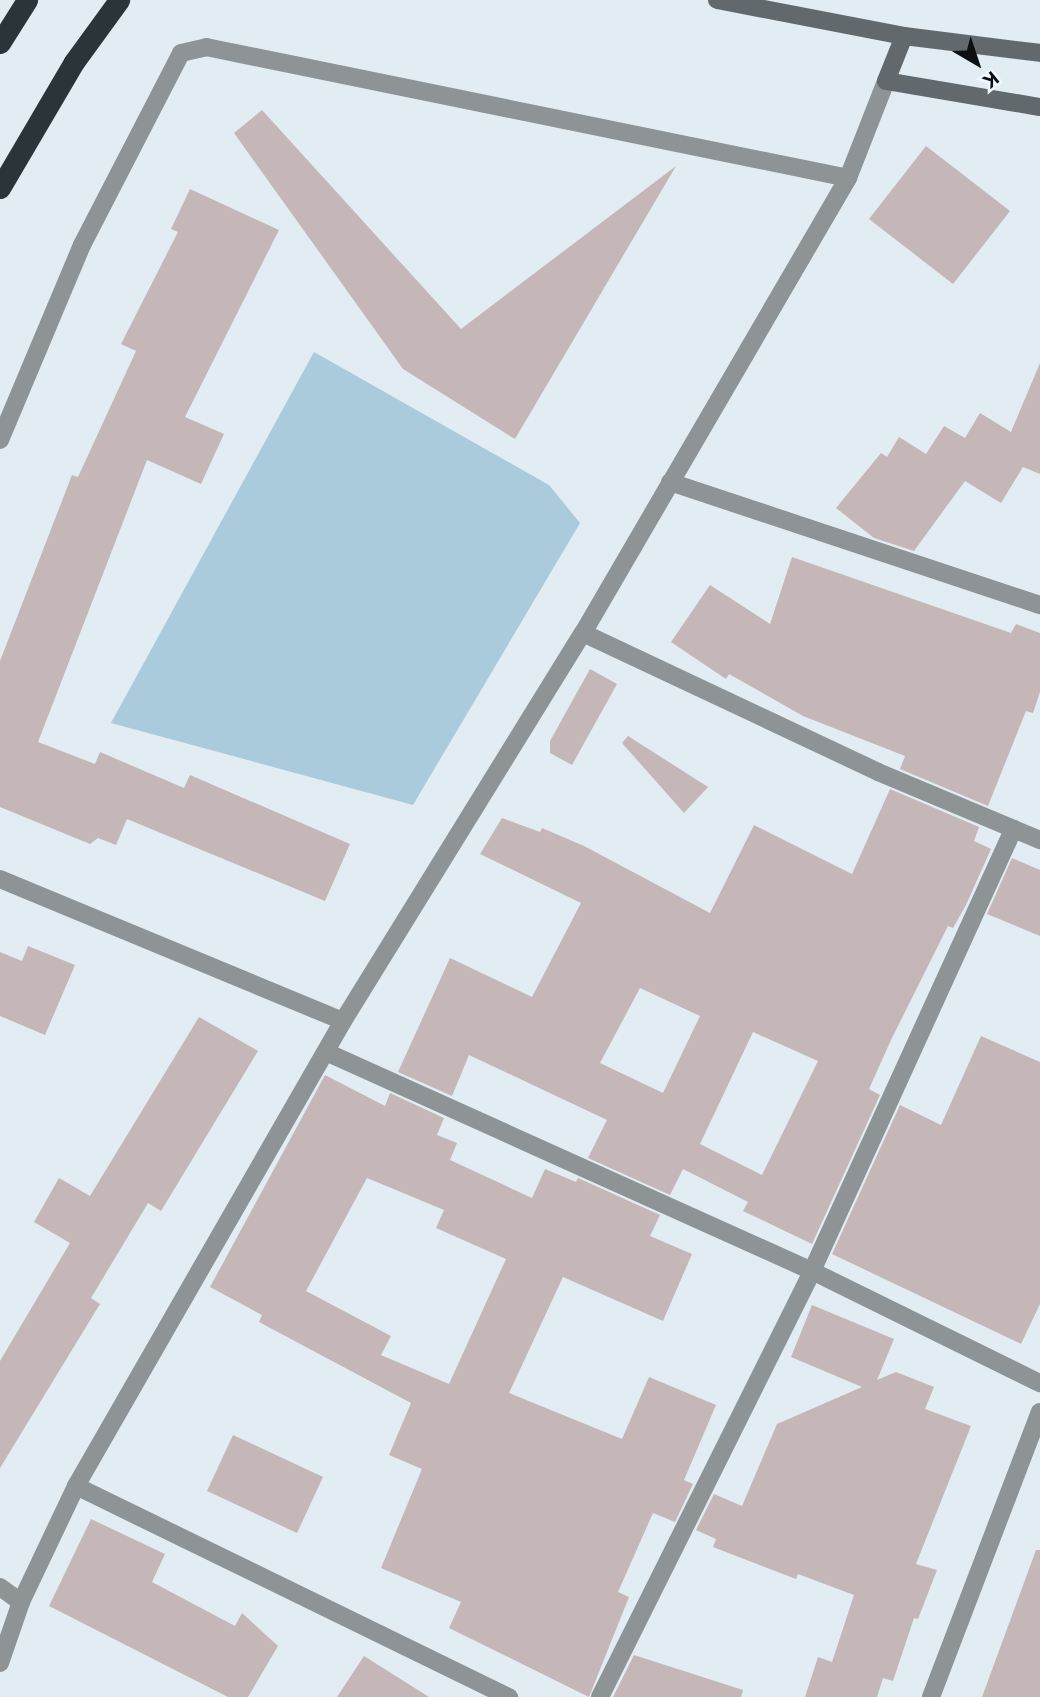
<!DOCTYPE html>
<html>
<head>
<meta charset="utf-8">
<style>
  body { margin:0 }
  #map { position:relative; width:1040px; height:1697px; overflow:hidden; background:#e1ecf3; font-family:Inter,sans-serif }
  div>[style] { position:absolute }
  .green>* { inset:0; background:#aacbdc }
  .building>* { inset:0; background:#c5b7b7 }
  .street>* { height:18px; margin:-9px; padding:0 9px; transform-origin:9px; border-radius:9px; background:#8e9395 }
  .secondary>* { height:18px; margin:-9px; padding:0 9px; transform-origin:9px; border-radius:9px; background:#62696d }
  .highway>* { height:21px; margin:-10.5px; padding:0 10.5px; transform-origin:10.5px; border-radius:10.5px; background:#2b3439 }
  span { translate:-50% -50%; white-space:nowrap; text-align:center; line-height:1.15; -webkit-text-stroke:6px #f0f9fe; paint-order:stroke }
  .north { position:absolute; left:942px; top:28px; width:70px; height:70px; -webkit-text-stroke:5px #f0f9fe; paint-order:stroke; rotate:141deg; font-size:19px; font-weight:700; line-height:28px; text-align:center; color:#0c1012 }
  .north::after { content:''; display:block; margin:auto; width:24px; height:32px; background:#0c1012; clip-path:polygon(50% 0,100% 100%,50% 72%,0 100%) }
</style>
</head>
<body>
<div id="map">
  <div class="green">
    <div style="clip-path:polygon(314px 352px,549px 485px,580px 523px,413px 805px,111px 723px)"></div>
  </div>
  <div class="building">
    <div style="clip-path:polygon(262px 110px,461px 329px,676px 166px,515px 439px,403px 369px,234px 133px)"></div>
    <div style="clip-path:polygon(926px 146px,1010px 211px,953px 284px,869px 219px)"></div>
    <div style="clip-path:polygon(190px 189px,279px 230px,185px 417px,224px 434px,201px 484px,147px 460px,38px 742px,95px 764px,100px 752px,184px 788px,190px 775px,350px 844px,325px 901px,127px 819px,116px 845px,98px 838px,90px 844px,0 807px,0 661px,72px 475px,78px 477px,136px 351px,121px 344px,178px 232px,171px 229px)"></div>
    <div style="clip-path:polygon(1040px 363px,1040px 474px,1023px 467px,1001px 503px,965px 481px,914px 551px,874px 538px,836px 508px,881px 453px,887px 457px,899px 437px,926px 454px,944px 426px,965px 438px,980px 413px,1011px 432px)"></div>
    <div style="clip-path:polygon(792px 557px,1011px 633px,1016px 624px,1040px 633px,1040px 692px,1033px 713px,1026px 711px,988px 806px,900px 769px,905px 756px,803px 716px,729px 674px,726px 679px,671px 642px,710px 585px,770px 624px)"></div>
    <div style="clip-path:polygon(590px 669px,617px 684px,572px 765px,550px 753px,550px 741px)"></div>
    <div style="clip-path:polygon(628px 736px,708px 787px,684px 813px,622px 743px)"></div>
    <div style="clip-path:polygon(evenodd,890px 789px,979px 827px,974px 841px,991px 849px,966px 905px,953px 928px,948px 926px,891px 1040px,869px 1089px,880px 1095px,812px 1244px,743px 1211px,748px 1202px,683px 1169px,670px 1195px,588px 1158px,607px 1120px,469px 1055px,452px 1096px,398px 1072px,450px 958px,532px 997px,581px 903px,480px 854px,502px 818px,540px 832px,542px 828px,584px 846px,710px 913px,754px 825px,852px 874px,890px 789px,640px 988px,700px 1016px,663px 1093px,600px 1063px,640px 988px,890px 789px,753px 1032px,818px 1061px,762px 1175px,700px 1144px,753px 1032px)"></div>
    <div style="clip-path:polygon(1012px 858px,1040px 870px,1040px 936px,987px 914px)"></div>
    <div style="clip-path:polygon(28px 946px,75px 965px,45px 1035px,0 1016px,0 952px,22px 961px)"></div>
    <div style="clip-path:polygon(199px 1017px,258px 1051px,161px 1211px,148px 1203px,91px 1298px,100px 1304px,0 1468px,0 1361px,70px 1243px,34px 1222px,59px 1178px,90px 1196px)"></div>
    <div style="clip-path:polygon(981px 1036px,1040px 1062px,1040px 1304px,1021px 1344px,832px 1254px,900px 1105px,941px 1125px)"></div>
    <div style="clip-path:polygon(evenodd,325px 1075px,385px 1106px,390px 1093px,444px 1118px,437px 1135px,457px 1143px,450px 1160px,532px 1198px,545px 1169px,576px 1182px,578px 1178px,660px 1215px,650px 1236px,692px 1254px,663px 1321px,563px 1277px,509px 1393px,622px 1439px,649px 1377px,716px 1405px,684px 1480px,693px 1484px,675px 1522px,653px 1513px,618px 1592px,629px 1597px,589px 1697px,449px 1628px,461px 1602px,381px 1568px,422px 1469px,389px 1455px,411px 1403px,259px 1322px,262px 1315px,210px 1287px,325px 1075px,367px 1178px,444px 1210px,436px 1228px,506px 1259px,449px 1384px,381px 1355px,391px 1336px,306px 1291px,367px 1178px)"></div>
    <div style="clip-path:polygon(812px 1305px,894px 1339px,877px 1380px,896px 1372px,934px 1387px,925px 1409px,971px 1426px,916px 1564px,937px 1570px,918px 1619px,914px 1618px,893px 1681px,883px 1678px,877px 1697px,805px 1697px,818px 1657px,832px 1662px,854px 1595px,798px 1574px,796px 1579px,713px 1547px,716px 1539px,696px 1530px,714px 1494px,742px 1506px,777px 1424px,862px 1387px,791px 1357px)"></div>
    <div style="clip-path:polygon(233px 1435px,323px 1477px,297px 1533px,207px 1491px)"></div>
    <div style="clip-path:polygon(91px 1519px,165px 1554px,152px 1582px,235px 1626px,242px 1613px,278px 1646px,248px 1697px,228px 1697px,49px 1606px)"></div>
    <div style="clip-path:polygon(1036px 1550px,1040px 1550px,1040px 1697px,982px 1697px)"></div>
    <div style="clip-path:polygon(634px 1655px,743px 1690px,741px 1697px,613px 1697px)"></div>
    <div style="clip-path:polygon(364px 1656px,429px 1697px,337px 1697px)"></div>
  </div>
  <div class="street">
    <div style="left:0;top:440px;width:212px;rotate:-67.2deg"></div>
    <div style="left:82px;top:245px;width:216px;rotate:-62.7deg"></div>
    <div style="left:181px;top:53px;width:26px;rotate:-13deg"></div>
    <div style="left:206px;top:47px;width:655px;rotate:11.53deg"></div>
    <div style="left:670px;top:482px;width:390px;rotate:18.4deg"></div>
    <div style="left:583px;top:633px;width:326px;rotate:25.2deg"></div>
    <div style="left:878px;top:772px;width:176px;rotate:22.8deg"></div>
    <div style="left:0;top:879px;width:371px;rotate:22.5deg"></div>
    <div style="left:326px;top:1052px;width:533px;rotate:24.26deg"></div>
    <div style="left:812px;top:1271px;width:254px;rotate:26.2deg"></div>
    <div style="left:76px;top:1486px;width:482px;rotate:26deg"></div>
    <div style="left:0;top:1587px;width:26px;rotate:36deg"></div>
    <div style="left:0;top:1663px;width:65px;rotate:-71deg"></div>
    <div style="left:21px;top:1602px;width:128px;rotate:-64.6deg"></div>
    <div style="left:76px;top:1486px;width:536px;rotate:-60.14deg"></div>
    <div style="left:343px;top:1021px;width:456px;rotate:-58.3deg"></div>
    <div style="left:583px;top:633px;width:527px;rotate:-59.78deg"></div>
    <div style="left:848px;top:178px;width:104px;rotate:-68.6deg"></div>
    <div style="left:600px;top:1697px;width:476px;rotate:-63.5deg"></div>
    <div style="left:812px;top:1271px;width:486px;rotate:-65.5deg"></div>
    <div style="left:931px;top:1697px;width:305px;rotate:-69.1deg"></div>
  </div>
  <div class="secondary">
    <div style="left:717px;top:0;width:190px;rotate:10.9deg"></div>
    <div style="left:904px;top:36px;width:137px;rotate:7.1deg"></div>
    <div style="left:904px;top:36px;width:48px;rotate:111.8deg"></div>
    <div style="left:886px;top:81px;width:156px;rotate:9.6deg"></div>
  </div>
  <div class="highway">
    <div style="left:0;top:43px;width:51px;rotate:-57.9deg"></div>
    <div style="left:0;top:188px;width:146px;rotate:-59.6deg"></div>
    <div style="left:74px;top:62px;width:77px;rotate:-54deg"></div>
  </div>
  <div class="north">K</div>
</div>
</body>
</html>
